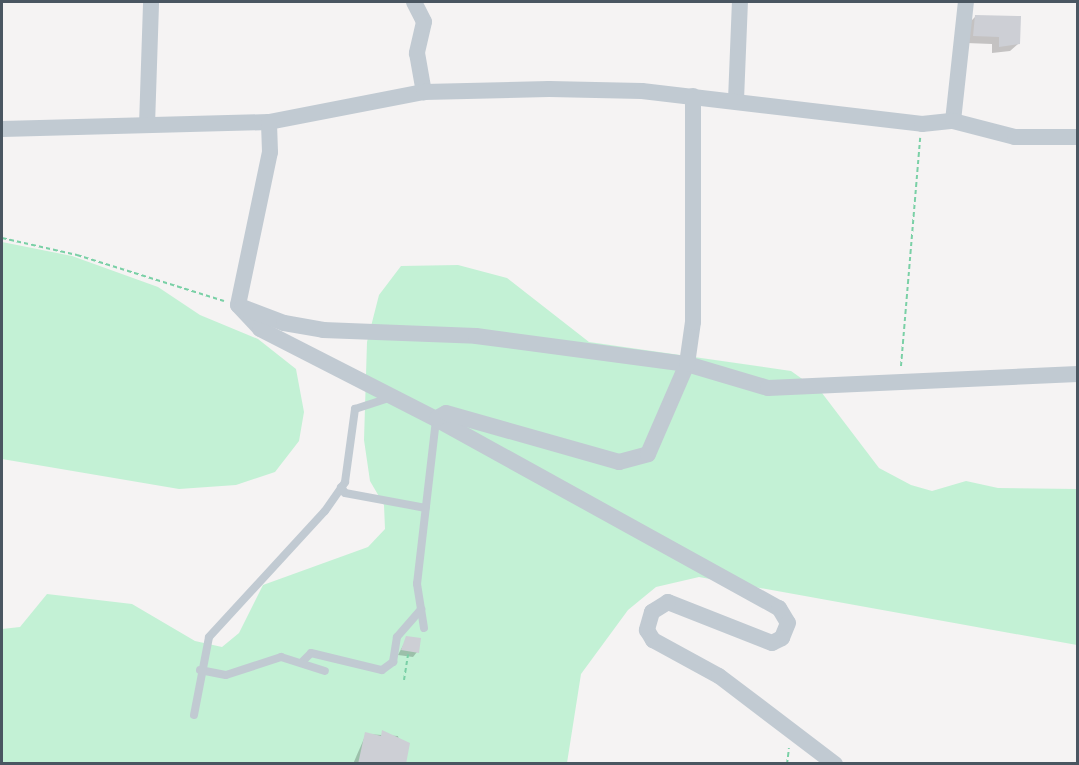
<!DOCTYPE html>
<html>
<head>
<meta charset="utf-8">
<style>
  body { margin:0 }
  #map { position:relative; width:1079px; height:765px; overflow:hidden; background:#f5f3f3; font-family:"PT Sans Narrow",sans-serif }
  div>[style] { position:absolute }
  .green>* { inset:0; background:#c3f1d5 }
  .shadow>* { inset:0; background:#0003 }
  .building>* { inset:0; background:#cdcfd5 }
  .path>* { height:2px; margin-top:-1px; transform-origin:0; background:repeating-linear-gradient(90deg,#7ad0a6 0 4.5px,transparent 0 7.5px) }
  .service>* { height:8px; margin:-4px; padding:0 4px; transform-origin:4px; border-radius:4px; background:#c1cad2 }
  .minor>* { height:16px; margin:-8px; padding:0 8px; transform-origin:8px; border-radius:8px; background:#c1cad2 }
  span { translate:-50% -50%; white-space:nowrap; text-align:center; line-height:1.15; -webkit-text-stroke:4.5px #fff; paint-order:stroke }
  .frame { position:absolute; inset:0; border:3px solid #4a5661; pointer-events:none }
</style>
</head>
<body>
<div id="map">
  <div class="green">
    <div style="clip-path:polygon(2px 242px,72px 256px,158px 287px,200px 315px,258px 339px,296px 369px,304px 412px,299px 441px,275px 472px,236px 485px,179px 489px,2px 459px)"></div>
    <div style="clip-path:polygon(458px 265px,507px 278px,589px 342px,791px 371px,822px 393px,879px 468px,911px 485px,932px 491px,966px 481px,998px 488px,1077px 489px,1077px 645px,699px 577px,656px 587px,628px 610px,581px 674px,567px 763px,2px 763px,2px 629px,20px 627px,47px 594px,132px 604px,195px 641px,222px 647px,239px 633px,263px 585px,368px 547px,385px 529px,384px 505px,370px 481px,364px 440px,367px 342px,379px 295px,401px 266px)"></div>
  </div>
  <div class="shadow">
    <div style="clip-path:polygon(976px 16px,1018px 44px,1010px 51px,992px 53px,992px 44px,966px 43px,968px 24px)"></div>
    <div style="clip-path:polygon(407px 638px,417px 652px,413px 657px,398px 655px)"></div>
    <div style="clip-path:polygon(366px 734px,398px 736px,404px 764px,353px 764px)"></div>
  </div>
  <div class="building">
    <div style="clip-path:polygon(975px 15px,1021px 16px,1020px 44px,999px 47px,999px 37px,973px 36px)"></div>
    <div style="clip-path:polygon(406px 636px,421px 638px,419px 653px,401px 650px)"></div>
    <div style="clip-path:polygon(382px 730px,410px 743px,406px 764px,358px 764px,365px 732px,381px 736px)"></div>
  </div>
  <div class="path">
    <div style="left:2px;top:238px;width:77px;rotate:12.8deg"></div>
    <div style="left:77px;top:255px;width:154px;rotate:17.4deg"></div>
    <div style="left:901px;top:366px;width:229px;rotate:-85.2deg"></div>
    <div style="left:404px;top:680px;width:26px;rotate:-81deg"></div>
    <div style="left:787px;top:764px;width:16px;rotate:-83deg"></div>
  </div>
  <div class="service">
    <div style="left:341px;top:487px;width:7px;rotate:56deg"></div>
    <div style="left:345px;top:493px;width:82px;rotate:10.5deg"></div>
    <div style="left:424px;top:628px;width:45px;rotate:-99deg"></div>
    <div style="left:417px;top:584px;width:166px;rotate:-83.4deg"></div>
    <div style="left:303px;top:661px;width:11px;rotate:-45deg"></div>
    <div style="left:311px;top:653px;width:73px;rotate:13.5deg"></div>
    <div style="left:382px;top:670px;width:14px;rotate:-36deg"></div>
    <div style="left:393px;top:662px;width:25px;rotate:-81deg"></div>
    <div style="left:397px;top:637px;width:37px;rotate:-49deg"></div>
    <div style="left:200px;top:670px;width:26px;rotate:11deg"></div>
    <div style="left:226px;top:675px;width:58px;rotate:-18.1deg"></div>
    <div style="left:281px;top:657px;width:46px;rotate:17.7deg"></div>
    <div style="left:194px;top:715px;width:79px;rotate:-79.1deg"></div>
    <div style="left:209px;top:637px;width:171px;rotate:-47.4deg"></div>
    <div style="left:325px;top:511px;width:35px;rotate:-55deg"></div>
    <div style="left:345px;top:482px;width:74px;rotate:-82.2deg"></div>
    <div style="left:355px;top:409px;width:38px;rotate:-18deg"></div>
  </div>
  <div class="minor">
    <div style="left:414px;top:2px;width:22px;rotate:63deg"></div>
    <div style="left:424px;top:22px;width:32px;rotate:103deg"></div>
    <div style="left:417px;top:53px;width:40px;rotate:80deg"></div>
    <div style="left:736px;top:100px;width:98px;rotate:-87.7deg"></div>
    <div style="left:953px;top:121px;width:120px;rotate:-83.8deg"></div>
    <div style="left:147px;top:125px;width:123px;rotate:-88.1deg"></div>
    <div style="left:2px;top:129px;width:267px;rotate:-1.5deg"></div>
    <div style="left:269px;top:122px;width:158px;rotate:-11deg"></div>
    <div style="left:424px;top:92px;width:125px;rotate:-1.4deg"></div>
    <div style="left:549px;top:89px;width:93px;rotate:1.2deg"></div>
    <div style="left:642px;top:91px;width:282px;rotate:6.7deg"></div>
    <div style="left:922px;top:124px;width:31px;rotate:-6deg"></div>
    <div style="left:953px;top:121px;width:64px;rotate:14.5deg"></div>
    <div style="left:1015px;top:137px;width:63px"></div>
    <div style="left:238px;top:305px;width:33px;rotate:47deg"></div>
    <div style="left:260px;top:329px;width:198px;rotate:27.1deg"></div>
    <div style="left:436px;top:419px;width:392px;rotate:28.9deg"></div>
    <div style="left:779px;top:608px;width:17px;rotate:59deg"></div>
    <div style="left:788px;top:623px;width:16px;rotate:112deg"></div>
    <div style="left:782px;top:638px;width:11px;rotate:153deg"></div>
    <div style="left:772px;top:643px;width:112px;rotate:-158.5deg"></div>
    <div style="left:668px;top:602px;width:19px;rotate:148deg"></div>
    <div style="left:652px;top:612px;width:19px;rotate:106deg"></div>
    <div style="left:647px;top:630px;width:12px;rotate:59deg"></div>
    <div style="left:653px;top:640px;width:75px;rotate:28.6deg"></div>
    <div style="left:719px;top:676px;width:146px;rotate:37.2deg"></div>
    <div style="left:238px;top:305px;width:156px;rotate:-78.2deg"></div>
    <div style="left:270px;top:152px;width:30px;rotate:-92deg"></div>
    <div style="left:242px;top:307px;width:45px;rotate:20.9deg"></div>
    <div style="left:284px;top:323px;width:40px;rotate:10deg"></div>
    <div style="left:323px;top:330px;width:153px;rotate:2.2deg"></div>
    <div style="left:476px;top:336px;width:213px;rotate:7.6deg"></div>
    <div style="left:687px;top:364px;width:84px;rotate:16.5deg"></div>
    <div style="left:768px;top:388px;width:310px;rotate:-2.6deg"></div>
    <div style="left:437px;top:418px;width:10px;rotate:-29deg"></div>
    <div style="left:446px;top:413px;width:180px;rotate:15.8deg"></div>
    <div style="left:619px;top:462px;width:30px;rotate:-15deg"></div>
    <div style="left:648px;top:454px;width:98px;rotate:-66.6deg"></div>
    <div style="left:687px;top:364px;width:42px;rotate:-81.9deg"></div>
    <div style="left:693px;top:322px;width:226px;rotate:-90deg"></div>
  </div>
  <div class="frame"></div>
</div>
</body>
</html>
